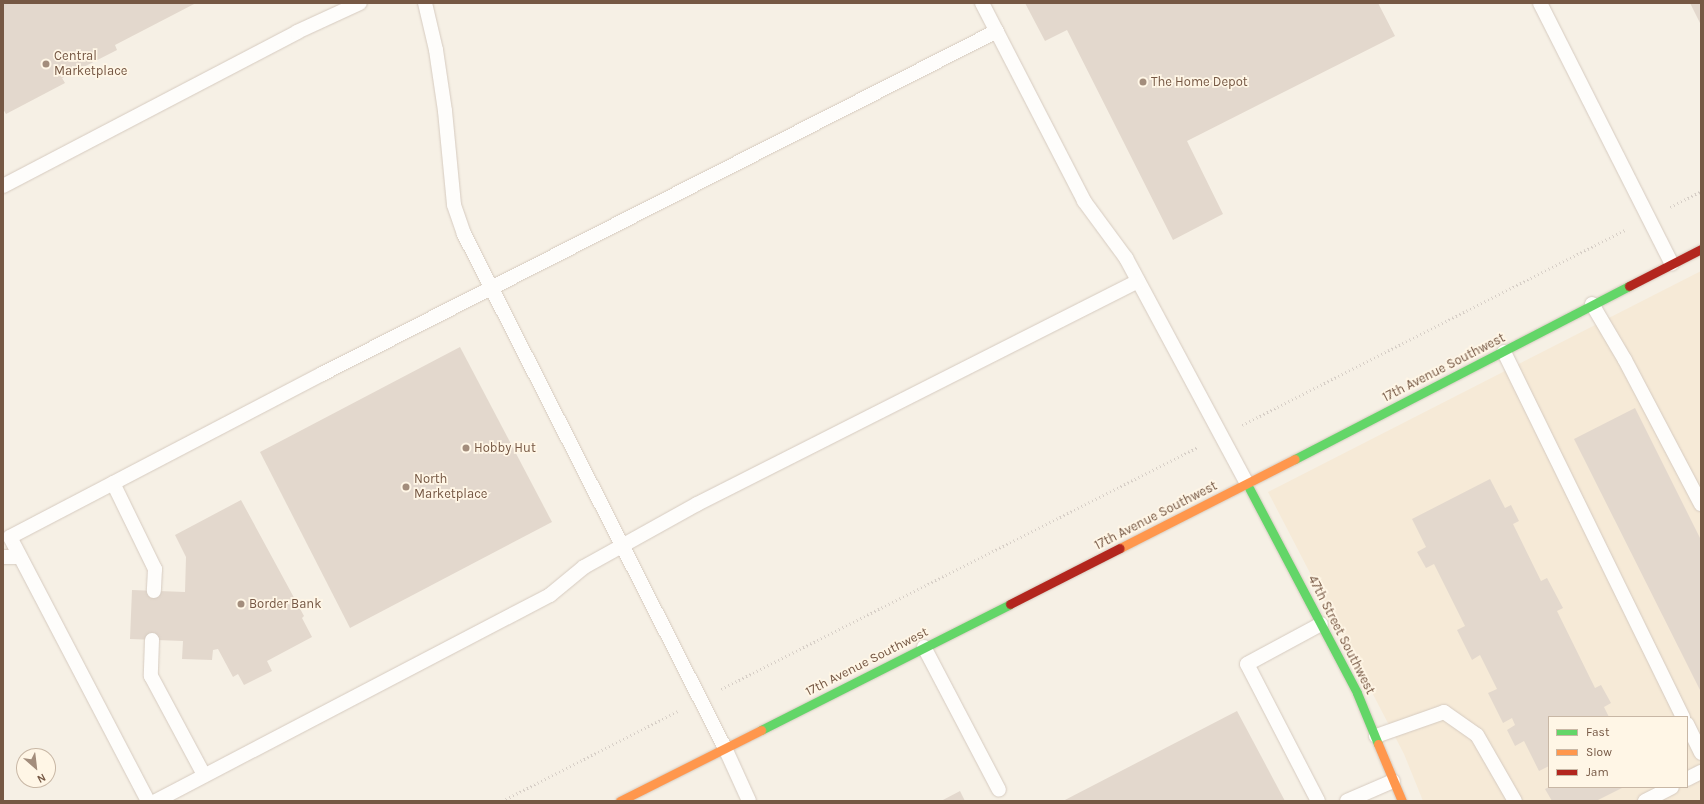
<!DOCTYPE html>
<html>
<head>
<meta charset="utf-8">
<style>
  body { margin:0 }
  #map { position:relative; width:1704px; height:804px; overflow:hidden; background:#f6f0e5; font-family:Karla,sans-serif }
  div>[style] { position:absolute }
  .residential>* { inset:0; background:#f6ead7 }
  .building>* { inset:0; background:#e3d8cd }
  .path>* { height:2.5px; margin-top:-1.25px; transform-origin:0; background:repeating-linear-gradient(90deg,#d7cfc7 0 1px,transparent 0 4px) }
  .roads { filter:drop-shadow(0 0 1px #d6cbc0) drop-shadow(0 0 1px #d6cbc0) }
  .lane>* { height:14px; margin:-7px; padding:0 7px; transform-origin:7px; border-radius:7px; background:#fefdfb }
  .fast>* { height:9px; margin:-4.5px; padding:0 4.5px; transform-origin:4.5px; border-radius:4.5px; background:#63d668 }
  .slow>* { height:9px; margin:-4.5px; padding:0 4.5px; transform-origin:4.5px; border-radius:4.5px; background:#ff974d }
  .jam>* { height:9px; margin:-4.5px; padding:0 4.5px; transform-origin:4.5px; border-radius:4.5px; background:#b3261e }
  .dots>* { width:11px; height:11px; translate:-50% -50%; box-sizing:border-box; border:2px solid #fff6e6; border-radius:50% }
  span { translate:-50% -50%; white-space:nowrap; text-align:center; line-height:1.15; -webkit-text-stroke:3.5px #fff6e6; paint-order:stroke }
  .poi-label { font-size:13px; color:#765844 }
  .left { translate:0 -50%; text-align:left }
  .street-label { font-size:13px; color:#765844 }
  .frame { position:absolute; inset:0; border:4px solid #765844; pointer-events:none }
  .legend { position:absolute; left:1548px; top:716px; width:140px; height:72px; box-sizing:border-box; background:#fff6e6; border:1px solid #c8b7a5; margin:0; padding:5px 7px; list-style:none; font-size:12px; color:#765844 }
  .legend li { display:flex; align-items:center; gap:8px; height:20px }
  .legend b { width:20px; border:1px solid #c8b7a5 }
  .north { position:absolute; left:16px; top:748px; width:40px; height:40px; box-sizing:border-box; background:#fff6e6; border:1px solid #c8b7a5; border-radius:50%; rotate:152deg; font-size:11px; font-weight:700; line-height:16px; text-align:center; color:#765844 }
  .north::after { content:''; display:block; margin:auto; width:14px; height:18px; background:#a38d7c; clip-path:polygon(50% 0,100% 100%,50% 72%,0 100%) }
</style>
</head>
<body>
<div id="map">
  <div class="residential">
    <div style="clip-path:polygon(evenodd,1701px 271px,1701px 801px,1423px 801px,1404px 754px,1268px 492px,1701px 271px,1549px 717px,1687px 717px,1687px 787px,1549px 787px,1549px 717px)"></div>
  </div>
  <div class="building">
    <div style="clip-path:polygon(3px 3px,196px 3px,115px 45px,117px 50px,62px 78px,65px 83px,6px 114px,3px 109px)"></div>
    <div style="clip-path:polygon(1025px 3px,1378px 3px,1395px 36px,1187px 141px,1223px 214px,1173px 240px,1067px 30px,1045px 41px)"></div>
    <div style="clip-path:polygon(1690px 3px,1701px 3px,1701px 25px)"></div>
    <div style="clip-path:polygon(460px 347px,552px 522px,350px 628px,260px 452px)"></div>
    <div style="clip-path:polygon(1635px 408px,1701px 540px,1701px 692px,1574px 439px)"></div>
    <div style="clip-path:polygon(1490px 479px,1505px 508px,1511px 505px,1519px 521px,1513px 524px,1541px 581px,1547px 578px,1563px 608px,1557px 611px,1595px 688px,1601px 685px,1611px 703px,1604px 707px,1609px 717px,1549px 717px,1549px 766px,1539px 771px,1524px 741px,1515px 746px,1507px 730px,1515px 725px,1512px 718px,1503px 723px,1488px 693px,1497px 689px,1480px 655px,1472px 660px,1457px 630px,1465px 626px,1434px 564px,1426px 568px,1417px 552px,1426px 547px,1412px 519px)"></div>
    <div style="clip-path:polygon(241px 500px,304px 616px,302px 618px,312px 637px,267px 661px,272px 671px,244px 685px,238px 674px,233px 677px,218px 649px,213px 650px,212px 660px,182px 659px,183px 641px,130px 639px,132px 590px,185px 592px,186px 557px,175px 535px)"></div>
    <div style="clip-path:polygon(1237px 711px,1285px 801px,1063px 801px)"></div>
    <div style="clip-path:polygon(1549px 787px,1624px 787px,1596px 801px,1552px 801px,1545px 789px)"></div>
    <div style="clip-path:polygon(960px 791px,965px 801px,941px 801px)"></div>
  </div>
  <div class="path">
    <div style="left:1670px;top:207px;width:35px;rotate:-27deg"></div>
    <div style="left:1242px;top:425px;width:431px;rotate:-27deg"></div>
    <div style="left:721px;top:689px;width:535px;rotate:-26.9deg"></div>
    <div style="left:502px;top:801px;width:198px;rotate:-27.1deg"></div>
  </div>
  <div class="roads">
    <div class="lane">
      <div style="left:425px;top:3px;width:48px;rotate:76.8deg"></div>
      <div style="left:436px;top:50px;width:62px;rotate:81.6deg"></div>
      <div style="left:445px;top:111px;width:94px;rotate:84.5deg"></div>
      <div style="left:454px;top:205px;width:31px;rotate:71deg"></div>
      <div style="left:464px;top:234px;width:576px;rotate:63.08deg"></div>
      <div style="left:725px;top:748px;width:58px;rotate:65.6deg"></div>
      <div style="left:982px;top:3px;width:223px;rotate:62.7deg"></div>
      <div style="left:1084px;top:201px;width:71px;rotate:53.6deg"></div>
      <div style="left:1126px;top:258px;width:256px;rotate:61.8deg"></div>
      <div style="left:1540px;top:3px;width:292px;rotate:63.2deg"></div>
      <div style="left:3px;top:186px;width:332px;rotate:-27.6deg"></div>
      <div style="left:297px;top:32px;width:69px;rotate:-24.7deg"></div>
      <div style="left:1592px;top:304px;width:65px;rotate:59.5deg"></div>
      <div style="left:1625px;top:360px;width:163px;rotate:62.2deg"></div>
      <div style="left:1504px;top:352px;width:407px;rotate:63.9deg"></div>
      <div style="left:113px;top:483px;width:96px;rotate:64deg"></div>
      <div style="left:155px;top:569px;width:22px;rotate:93deg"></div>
      <div style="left:3px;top:557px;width:16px"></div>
      <div style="left:152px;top:640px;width:36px;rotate:92deg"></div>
      <div style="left:151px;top:676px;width:112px;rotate:61.8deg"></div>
      <div style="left:924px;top:647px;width:161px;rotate:62.3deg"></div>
      <div style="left:1687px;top:724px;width:32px;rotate:64deg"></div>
      <div style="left:1376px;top:736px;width:72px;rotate:-19.4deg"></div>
      <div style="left:1444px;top:712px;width:40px;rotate:34.9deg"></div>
      <div style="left:1477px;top:735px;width:76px;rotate:60.1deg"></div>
      <div style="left:1687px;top:779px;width:16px;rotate:-27deg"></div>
      <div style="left:148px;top:801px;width:298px;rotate:-117.6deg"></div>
      <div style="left:10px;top:537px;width:352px;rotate:-27.6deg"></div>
      <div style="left:322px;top:374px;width:757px;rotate:-26.94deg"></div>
      <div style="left:156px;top:801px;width:445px;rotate:-27.6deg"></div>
      <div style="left:550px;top:595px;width:44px;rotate:-39.5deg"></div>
      <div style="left:584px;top:567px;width:129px;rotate:-29.1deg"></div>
      <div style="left:697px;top:504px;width:494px;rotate:-26.8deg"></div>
      <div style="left:1318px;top:801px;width:154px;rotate:-117.4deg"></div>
      <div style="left:1247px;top:664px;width:84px;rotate:-28.4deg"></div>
      <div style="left:1347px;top:801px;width:50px;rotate:-23.5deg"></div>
      <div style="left:1645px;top:801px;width:30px;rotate:-27deg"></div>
    </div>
    <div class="fast">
      <div style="left:1295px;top:459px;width:376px;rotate:-27.4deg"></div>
      <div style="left:1247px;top:484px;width:236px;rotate:62.2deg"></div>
      <div style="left:1357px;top:693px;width:55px;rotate:67.6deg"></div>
      <div style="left:761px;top:730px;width:279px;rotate:-26.8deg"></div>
    </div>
    <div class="slow">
      <div style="left:1120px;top:548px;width:196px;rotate:-27deg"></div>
      <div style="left:1378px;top:744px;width:62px;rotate:67.2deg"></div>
      <div style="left:620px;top:801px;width:158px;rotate:-26.7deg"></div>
    </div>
    <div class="jam">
      <div style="left:1629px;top:286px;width:81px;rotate:-27.2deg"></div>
      <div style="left:1010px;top:604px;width:123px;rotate:-27deg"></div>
    </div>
  </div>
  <div class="dots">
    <div style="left:46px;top:64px;background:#a38d7c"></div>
    <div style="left:1143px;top:82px;background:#a38d7c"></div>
    <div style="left:466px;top:448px;background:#a38d7c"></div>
    <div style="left:406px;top:487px;background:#a38d7c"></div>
    <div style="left:241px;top:604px;background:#a38d7c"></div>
  </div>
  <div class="poi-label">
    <span class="left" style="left:54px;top:64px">Central<br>Marketplace</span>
    <span class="left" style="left:1151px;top:82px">The Home Depot</span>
    <span class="left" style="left:474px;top:448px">Hobby Hut</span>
    <span class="left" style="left:414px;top:487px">North<br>Marketplace</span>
    <span class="left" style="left:249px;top:604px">Border Bank</span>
  </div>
  <div class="street-label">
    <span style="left:1444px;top:368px;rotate:-27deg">17th Avenue Southwest</span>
    <span style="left:1156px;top:516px;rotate:-27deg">17th Avenue Southwest</span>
    <span style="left:1341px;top:635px;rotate:63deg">47th Street Southwest</span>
    <span style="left:867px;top:662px;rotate:-27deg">17th Avenue Southwest</span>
  </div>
  <div class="frame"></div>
  <ul class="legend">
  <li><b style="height:5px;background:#63d668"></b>Fast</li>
  <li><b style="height:5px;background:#ff974d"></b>Slow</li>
  <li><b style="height:5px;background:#b3261e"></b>Jam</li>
  </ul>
  <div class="north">N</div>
</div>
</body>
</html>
